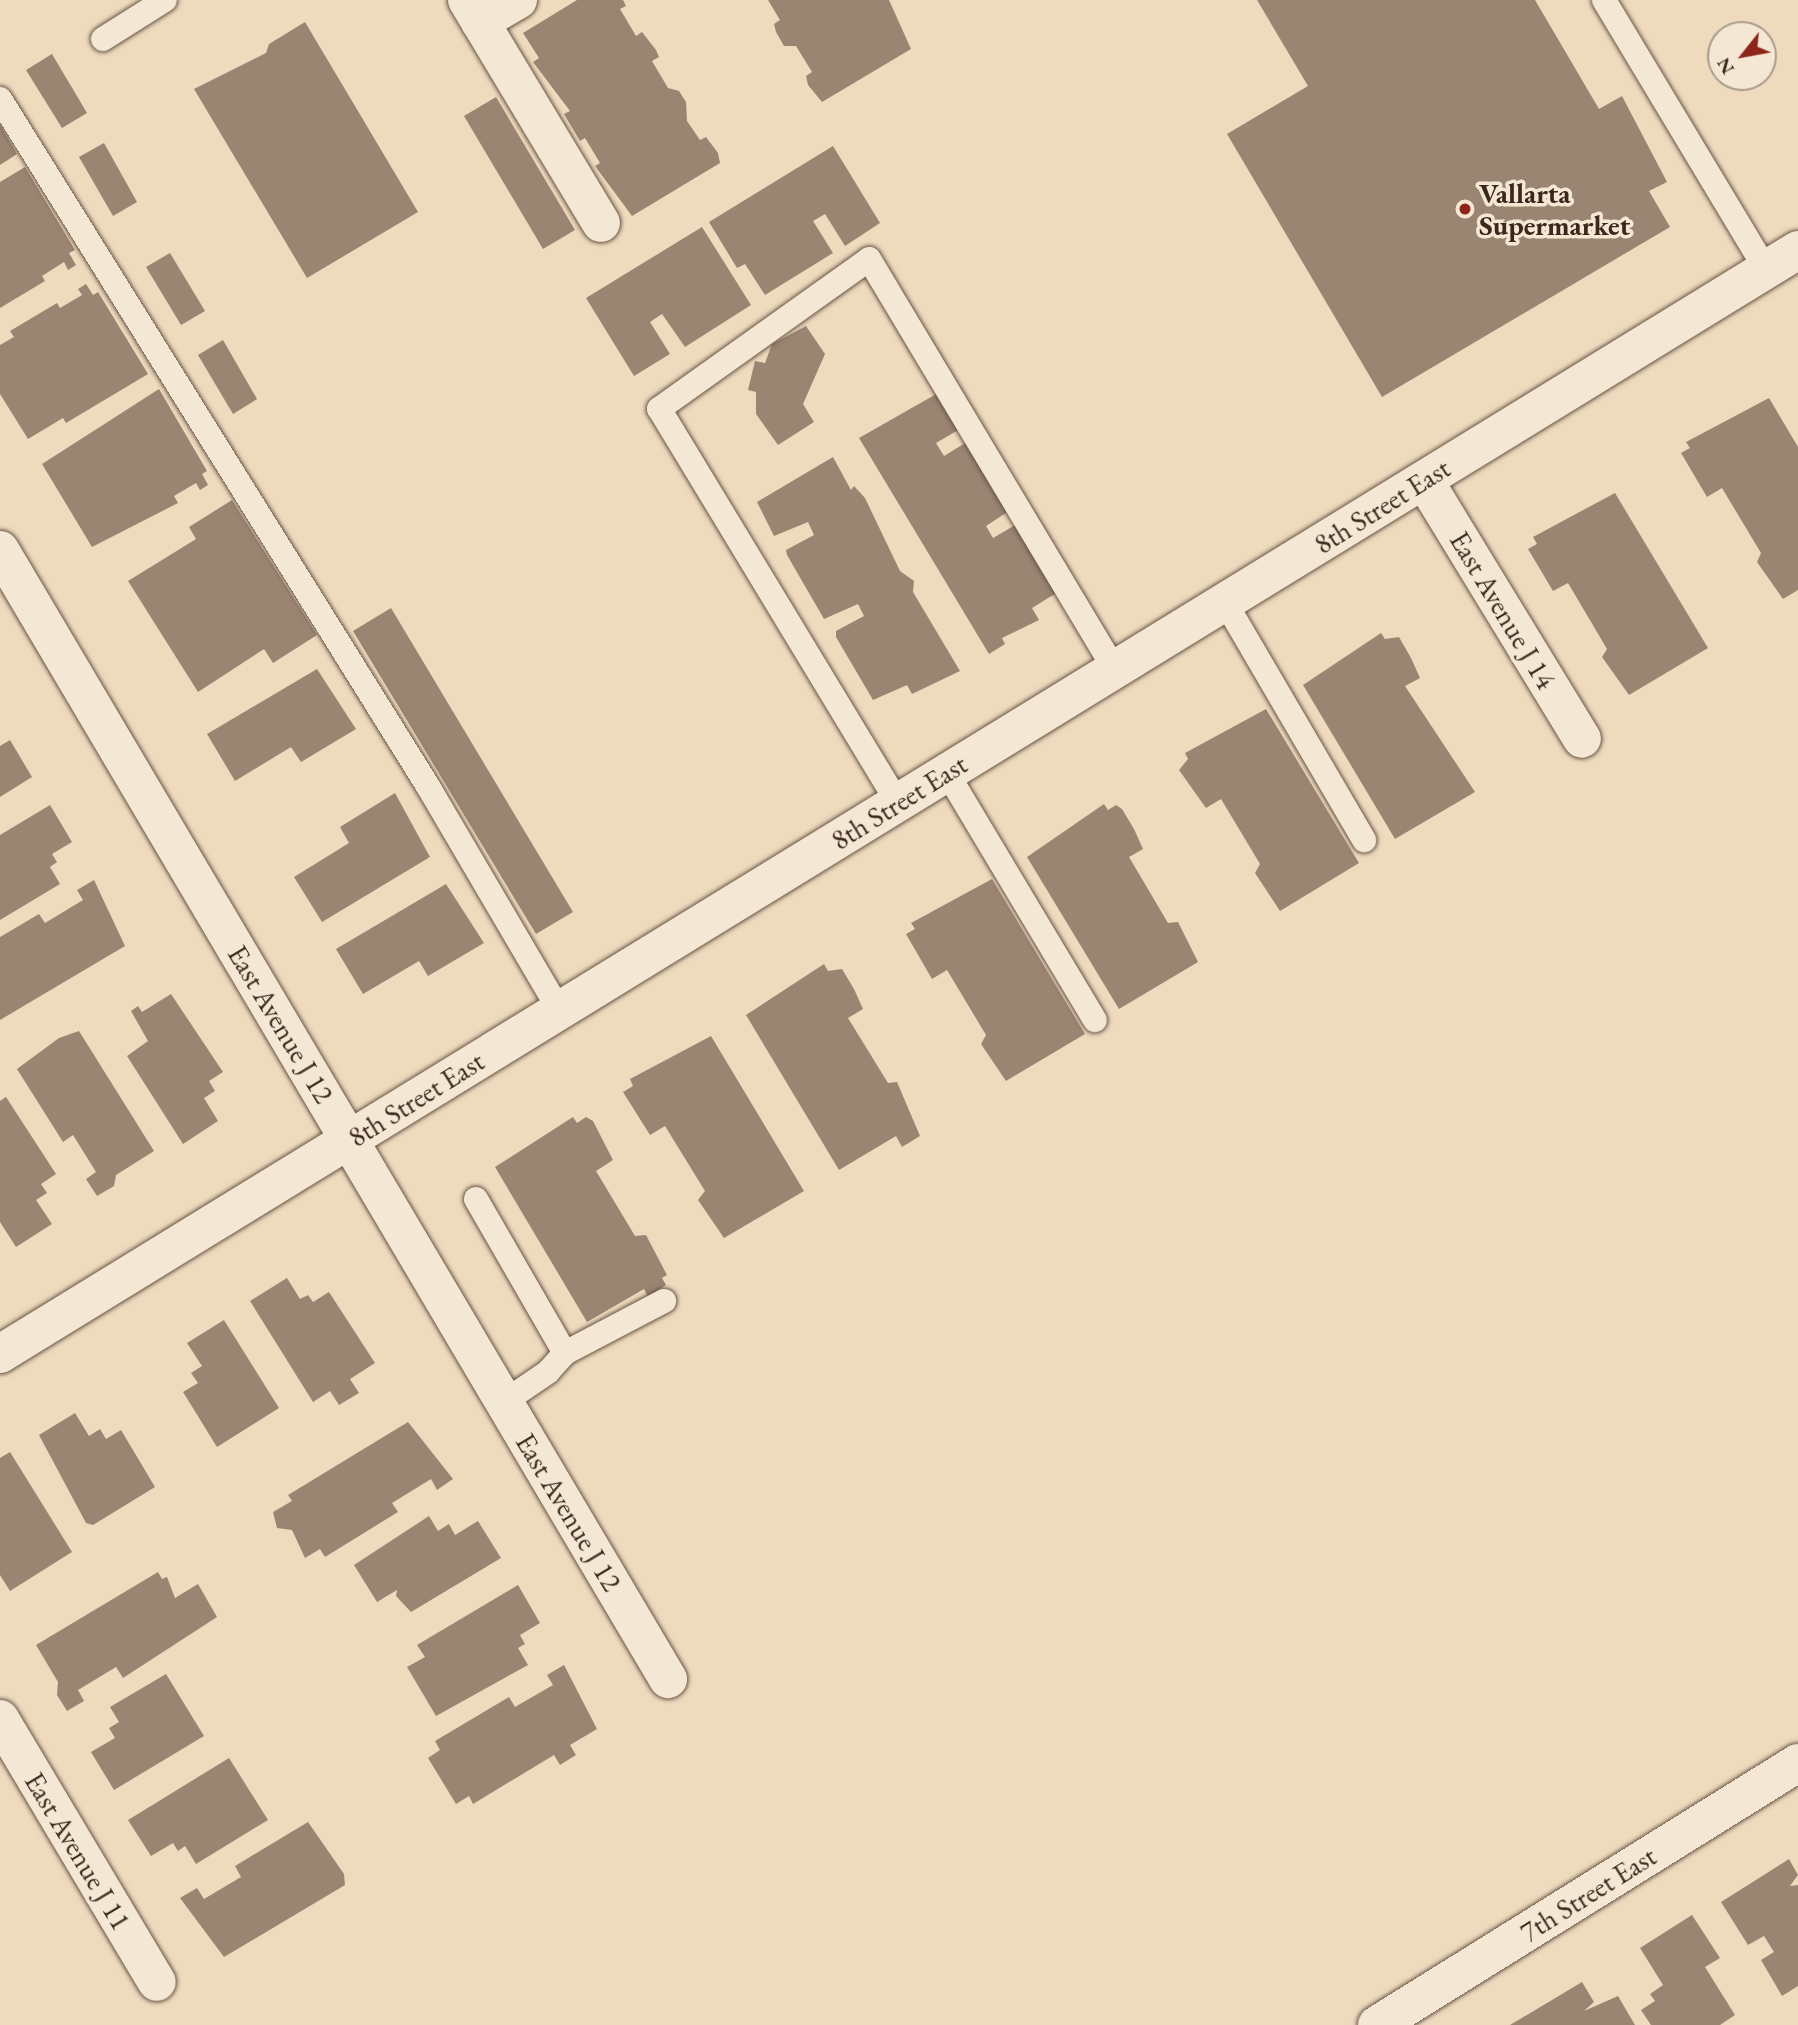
<!DOCTYPE html>
<html>
<head>
<meta charset="utf-8">
<style>
  body { margin:0 }
  #map { position:relative; width:1798px; height:2025px; overflow:hidden; background:#eedbbe; font-family:"EB Garamond",serif }
  div>[style] { position:absolute }
  .building>* { inset:0; background:#998571 }
  .roads { filter:drop-shadow(0 0 2px #685445) drop-shadow(0 0 2px #685445) }
  .service>* { height:24px; margin:-12px; padding:0 12px; transform-origin:12px; border-radius:12px; background:#f4e8d5 }
  .minor>* { height:38px; margin:-19px; padding:0 19px; transform-origin:19px; border-radius:19px; background:#f4e8d5 }
  .dots>* { width:19px; height:19px; translate:-50% -50%; box-sizing:border-box; border:4px solid #f4e8d5; border-radius:50% }
  span { translate:-50% -50%; white-space:nowrap; text-align:center; line-height:1.15; -webkit-text-stroke:7px #f4e8d5; paint-order:stroke }
  .poi-label { font-size:28px; color:#3c271d; font-weight:700 }
  .left { translate:0 -50%; text-align:left }
  .street-label { font-size:28px; color:#3c271d }
  .north { position:absolute; left:1707px; top:21px; width:70px; height:70px; box-sizing:border-box; background:#f4e8d5; border:2px solid #aa9b8b; border-radius:50%; rotate:239deg; font-size:19px; font-weight:700; line-height:28px; text-align:center; color:#3c271d }
  .north::after { content:''; display:block; margin:auto; width:24px; height:32px; background:#8f2418; clip-path:polygon(50% 0,100% 100%,50% 72%,0 100%) }
</style>
</head>
<body>
<div id="map">
  <div class="building">
    <div style="clip-path:polygon(577px 0,623px 0,626px 6px,620px 9px,636px 36px,642px 32px,656px 50px,659px 57px,652px 61px,668px 88px,679px 91px,686px 102px,687px 121px,700px 140px,706px 137px,718px 153px,720px 163px,632px 216px,595px 166px,600px 163px,585px 138px,580px 141px,564px 114px,570px 111px,533px 62px,539px 58px,523px 33px)"></div>
    <div style="clip-path:polygon(768px 0,889px 0,911px 49px,822px 102px,808px 85px,806px 76px,812px 72px,796px 46px,784px 46px,776px 32px,774px 24px,780px 20px)"></div>
    <div style="clip-path:polygon(1257px 0,1535px 0,1599px 109px,1622px 96px,1667px 182px,1649px 191px,1670px 227px,1382px 397px,1227px 134px,1308px 86px)"></div>
    <div style="clip-path:polygon(305px 22px,418px 212px,307px 278px,194px 89px,266px 53px,269px 44px)"></div>
    <div style="clip-path:polygon(52px 54px,87px 113px,62px 128px,26px 70px)"></div>
    <div style="clip-path:polygon(496px 97px,575px 230px,543px 249px,464px 116px)"></div>
    <div style="clip-path:polygon(0 125px,17px 154px,0 165px)"></div>
    <div style="clip-path:polygon(104px 143px,137px 202px,113px 216px,79px 157px)"></div>
    <div style="clip-path:polygon(833px 146px,880px 223px,845px 246px,825px 214px,813px 221px,833px 253px,765px 295px,745px 264px,737px 268px,709px 222px)"></div>
    <div style="clip-path:polygon(25px 167px,75px 250px,69px 253px,76px 265px,68px 270px,64px 262px,42px 276px,45px 281px,0 308px,0 182px)"></div>
    <div style="clip-path:polygon(702px 227px,751px 305px,685px 347px,662px 314px,650px 322px,670px 354px,634px 376px,586px 298px)"></div>
    <div style="clip-path:polygon(170px 253px,205px 311px,181px 325px,146px 267px)"></div>
    <div style="clip-path:polygon(86px 284px,93px 295px,98px 292px,148px 374px,66px 423px,63px 418px,28px 439px,0 394px,0 345px,14px 337px,10px 331px,57px 303px,60px 308px,82px 295px,78px 289px)"></div>
    <div style="clip-path:polygon(806px 326px,825px 354px,803px 404px,814px 422px,778px 445px,756px 414px,756px 392px,748px 390px,755px 361px,765px 363px,772px 344px)"></div>
    <div style="clip-path:polygon(223px 340px,257px 399px,233px 414px,198px 355px)"></div>
    <div style="clip-path:polygon(159px 389px,207px 471px,202px 474px,208px 485px,200px 490px,196px 483px,174px 496px,178px 503px,92px 547px,42px 464px)"></div>
    <div style="clip-path:polygon(938px 393px,960px 429px,936px 443px,944px 456px,967px 442px,1009px 511px,986px 526px,993px 538px,1017px 524px,1058px 592px,1032px 608px,1039px 620px,1002px 638px,1005px 644px,989px 654px,859px 438px)"></div>
    <div style="clip-path:polygon(1769px 398px,1798px 447px,1798px 590px,1783px 599px,1757px 562px,1761px 553px,1722px 488px,1707px 497px,1681px 453px,1690px 448px,1686px 442px)"></div>
    <div style="clip-path:polygon(833px 457px,851px 490px,854px 486px,865px 498px,900px 571px,914px 581px,913px 592px,960px 671px,912px 694px,907px 685px,873px 700px,836px 637px,836px 631px,864px 616px,858px 604px,824px 619px,787px 555px,786px 550px,814px 535px,808px 522px,774px 536px,757px 502px)"></div>
    <div style="clip-path:polygon(1615px 493px,1708px 648px,1629px 695px,1602px 657px,1607px 649px,1568px 583px,1553px 591px,1528px 549px,1537px 544px,1533px 537px)"></div>
    <div style="clip-path:polygon(232px 500px,317px 635px,273px 663px,264px 649px,198px 692px,128px 581px,196px 539px,189px 527px)"></div>
    <div style="clip-path:polygon(391px 608px,573px 912px,536px 934px,353px 631px)"></div>
    <div style="clip-path:polygon(1381px 633px,1385px 639px,1399px 637px,1411px 658px,1420px 678px,1405px 686px,1475px 792px,1395px 839px,1303px 685px)"></div>
    <div style="clip-path:polygon(317px 669px,356px 729px,301px 762px,291px 747px,235px 781px,207px 734px)"></div>
    <div style="clip-path:polygon(1266px 709px,1359px 863px,1280px 911px,1255px 873px,1260px 864px,1221px 799px,1206px 808px,1179px 770px,1188px 759px,1185px 753px)"></div>
    <div style="clip-path:polygon(10px 740px,32px 777px,0 797px,0 746px)"></div>
    <div style="clip-path:polygon(395px 793px,430px 857px,322px 922px,294px 877px,349px 843px,340px 827px)"></div>
    <div style="clip-path:polygon(1104px 804px,1108px 810px,1116px 805px,1122px 809px,1134px 829px,1143px 849px,1129px 857px,1168px 923px,1178px 922px,1198px 962px,1119px 1009px,1027px 857px)"></div>
    <div style="clip-path:polygon(50px 805px,72px 842px,52px 854px,57px 862px,50px 867px,60px 884px,0 920px,0 835px)"></div>
    <div style="clip-path:polygon(992px 879px,1085px 1034px,1006px 1081px,981px 1044px,986px 1035px,947px 970px,932px 979px,906px 934px,915px 929px,911px 923px)"></div>
    <div style="clip-path:polygon(94px 880px,125px 946px,0 1020px,0 937px,39px 914px,45px 923px,83px 900px,77px 890px)"></div>
    <div style="clip-path:polygon(446px 884px,484px 943px,428px 976px,419px 961px,363px 994px,336px 949px)"></div>
    <div style="clip-path:polygon(824px 964px,828px 971px,842px 969px,854px 989px,863px 1009px,848px 1018px,888px 1083px,897px 1082px,920px 1136px,902px 1147px,896px 1136px,839px 1170px,746px 1015px)"></div>
    <div style="clip-path:polygon(171px 994px,223px 1072px,209px 1081px,215px 1091px,204px 1098px,218px 1121px,183px 1144px,127px 1056px,148px 1041px,131px 1011px,138px 1006px,142px 1012px)"></div>
    <div style="clip-path:polygon(79px 1031px,154px 1151px,116px 1175px,114px 1186px,97px 1196px,86px 1179px,96px 1172px,73px 1135px,63px 1142px,17px 1069px,59px 1038px)"></div>
    <div style="clip-path:polygon(711px 1036px,804px 1191px,724px 1238px,698px 1200px,705px 1191px,665px 1126px,650px 1135px,623px 1092px,633px 1086px,630px 1079px)"></div>
    <div style="clip-path:polygon(6px 1097px,56px 1174px,41px 1184px,47px 1193px,36px 1200px,52px 1224px,16px 1247px,0 1222px,0 1101px)"></div>
    <div style="clip-path:polygon(573px 1117px,577px 1123px,586px 1117px,593px 1121px,613px 1160px,596px 1171px,635px 1236px,646px 1235px,667px 1275px,662px 1278px,666px 1285px,648px 1297px,644px 1289px,587px 1322px,495px 1167px)"></div>
    <div style="clip-path:polygon(287px 1278px,300px 1299px,308px 1295px,313px 1302px,329px 1292px,375px 1363px,350px 1379px,359px 1393px,339px 1405px,330px 1391px,313px 1402px,250px 1301px)"></div>
    <div style="clip-path:polygon(224px 1320px,279px 1408px,217px 1447px,183px 1392px,198px 1383px,191px 1373px,202px 1366px,187px 1343px)"></div>
    <div style="clip-path:polygon(75px 1413px,89px 1436px,100px 1429px,106px 1439px,121px 1430px,155px 1487px,93px 1525px,86px 1523px,39px 1435px)"></div>
    <div style="clip-path:polygon(408px 1422px,453px 1479px,437px 1490px,431px 1479px,392px 1503px,398px 1512px,325px 1557px,320px 1549px,305px 1558px,292px 1530px,277px 1528px,273px 1512px,292px 1501px,288px 1495px)"></div>
    <div style="clip-path:polygon(10px 1452px,72px 1552px,10px 1591px,0 1575px,0 1458px)"></div>
    <div style="clip-path:polygon(429px 1516px,438px 1531px,449px 1524px,455px 1535px,478px 1521px,501px 1558px,411px 1612px,396px 1596px,397px 1590px,377px 1602px,354px 1565px)"></div>
    <div style="clip-path:polygon(158px 1572px,162px 1579px,167px 1577px,175px 1598px,198px 1584px,217px 1617px,123px 1678px,116px 1667px,78px 1690px,84px 1701px,67px 1711px,57px 1695px,58px 1682px,36px 1645px)"></div>
    <div style="clip-path:polygon(518px 1585px,540px 1623px,520px 1635px,525px 1644px,518px 1648px,528px 1665px,436px 1716px,407px 1667px,425px 1657px,417px 1645px)"></div>
    <div style="clip-path:polygon(564px 1665px,597px 1729px,570px 1745px,576px 1755px,560px 1765px,554px 1755px,473px 1804px,469px 1796px,456px 1804px,428px 1758px,440px 1750px,435px 1741px,509px 1697px,515px 1707px,553px 1685px,547px 1675px)"></div>
    <div style="clip-path:polygon(166px 1674px,204px 1736px,114px 1790px,91px 1752px,115px 1738px,109px 1728px,119px 1722px,110px 1707px)"></div>
    <div style="clip-path:polygon(229px 1758px,268px 1820px,196px 1864px,185px 1846px,178px 1851px,173px 1843px,151px 1856px,128px 1820px)"></div>
    <div style="clip-path:polygon(308px 1822px,344px 1874px,345px 1885px,224px 1957px,180px 1898px,197px 1888px,204px 1899px,241px 1877px,235px 1866px)"></div>
    <div style="clip-path:polygon(1789px 1859px,1798px 1875px,1790px 1886px,1798px 1885px,1798px 1986px,1782px 1996px,1761px 1960px,1774px 1952px,1764px 1936px,1748px 1945px,1721px 1902px)"></div>
    <div style="clip-path:polygon(1692px 1915px,1720px 1958px,1705px 1967px,1735px 2015px,1720px 2025px,1651px 2025px,1641px 2010px,1655px 2001px,1650px 1994px,1663px 1985px,1640px 1948px)"></div>
    <div style="clip-path:polygon(1582px 1982px,1594px 2002px,1584px 2011px,1618px 1996px,1635px 2025px,1510px 2025px)"></div>
  </div>
  <div class="roads">
    <div class="service">
      <div style="left:1604px;top:0;width:315px;rotate:59deg"></div>
      <div style="left:103px;top:39px;width:73px;rotate:-32.2deg"></div>
      <div style="left:0;top:99px;width:812px;rotate:58.09deg"></div>
      <div style="left:429px;top:788px;width:259px;rotate:59.6deg"></div>
      <div style="left:1225px;top:602px;width:276px;rotate:59.7deg"></div>
      <div style="left:947px;top:773px;width:288px;rotate:59.1deg"></div>
      <div style="left:898px;top:803px;width:461px;rotate:-121.2deg"></div>
      <div style="left:659px;top:409px;width:258px;rotate:-35.5deg"></div>
      <div style="left:869px;top:259px;width:479px;rotate:59.1deg"></div>
      <div style="left:476px;top:1199px;width:178px;rotate:60deg"></div>
      <div style="left:565px;top:1353px;width:25px;rotate:132deg"></div>
      <div style="left:548px;top:1372px;width:53px;rotate:145.7deg"></div>
      <div style="left:565px;top:1353px;width:112px;rotate:-27.7deg"></div>
    </div>
    <div class="minor">
      <div style="left:467px;top:0;width:260px;rotate:59deg"></div>
      <div style="left:480px;top:22px;width:44px;rotate:-30.1deg"></div>
      <div style="left:1424px;top:480px;width:303px;rotate:58.6deg"></div>
      <div style="left:0;top:550px;width:1312px;rotate:59.39deg"></div>
      <div style="left:0;top:1354px;width:2110px;rotate:-31.55deg"></div>
      <div style="left:0;top:1719px;width:306px;rotate:59.2deg"></div>
      <div style="left:1377px;top:2025px;width:496px;rotate:-31.9deg"></div>
    </div>
  </div>
  <div class="dots">
    <div style="left:1465px;top:209px;background:#8f2418"></div>
  </div>
  <div class="poi-label">
    <span class="left" style="left:1479px;top:209px">Vallarta<br>Supermarket</span>
  </div>
  <div class="street-label">
    <span style="left:1382px;top:506px;rotate:-32deg">8th Street East</span>
    <span style="left:1503px;top:610px;rotate:59deg">East Avenue J 14</span>
    <span style="left:899px;top:802px;rotate:-32deg">8th Street East</span>
    <span style="left:281px;top:1024px;rotate:59deg">East Avenue J 12</span>
    <span style="left:416px;top:1099px;rotate:-32deg">8th Street East</span>
    <span style="left:569px;top:1512px;rotate:59deg">East Avenue J 12</span>
    <span style="left:78px;top:1851px;rotate:59deg">East Avenue J 11</span>
    <span style="left:1588px;top:1894px;rotate:-32deg">7th Street East</span>
  </div>
  <div class="north">N</div>
</div>
</body>
</html>
